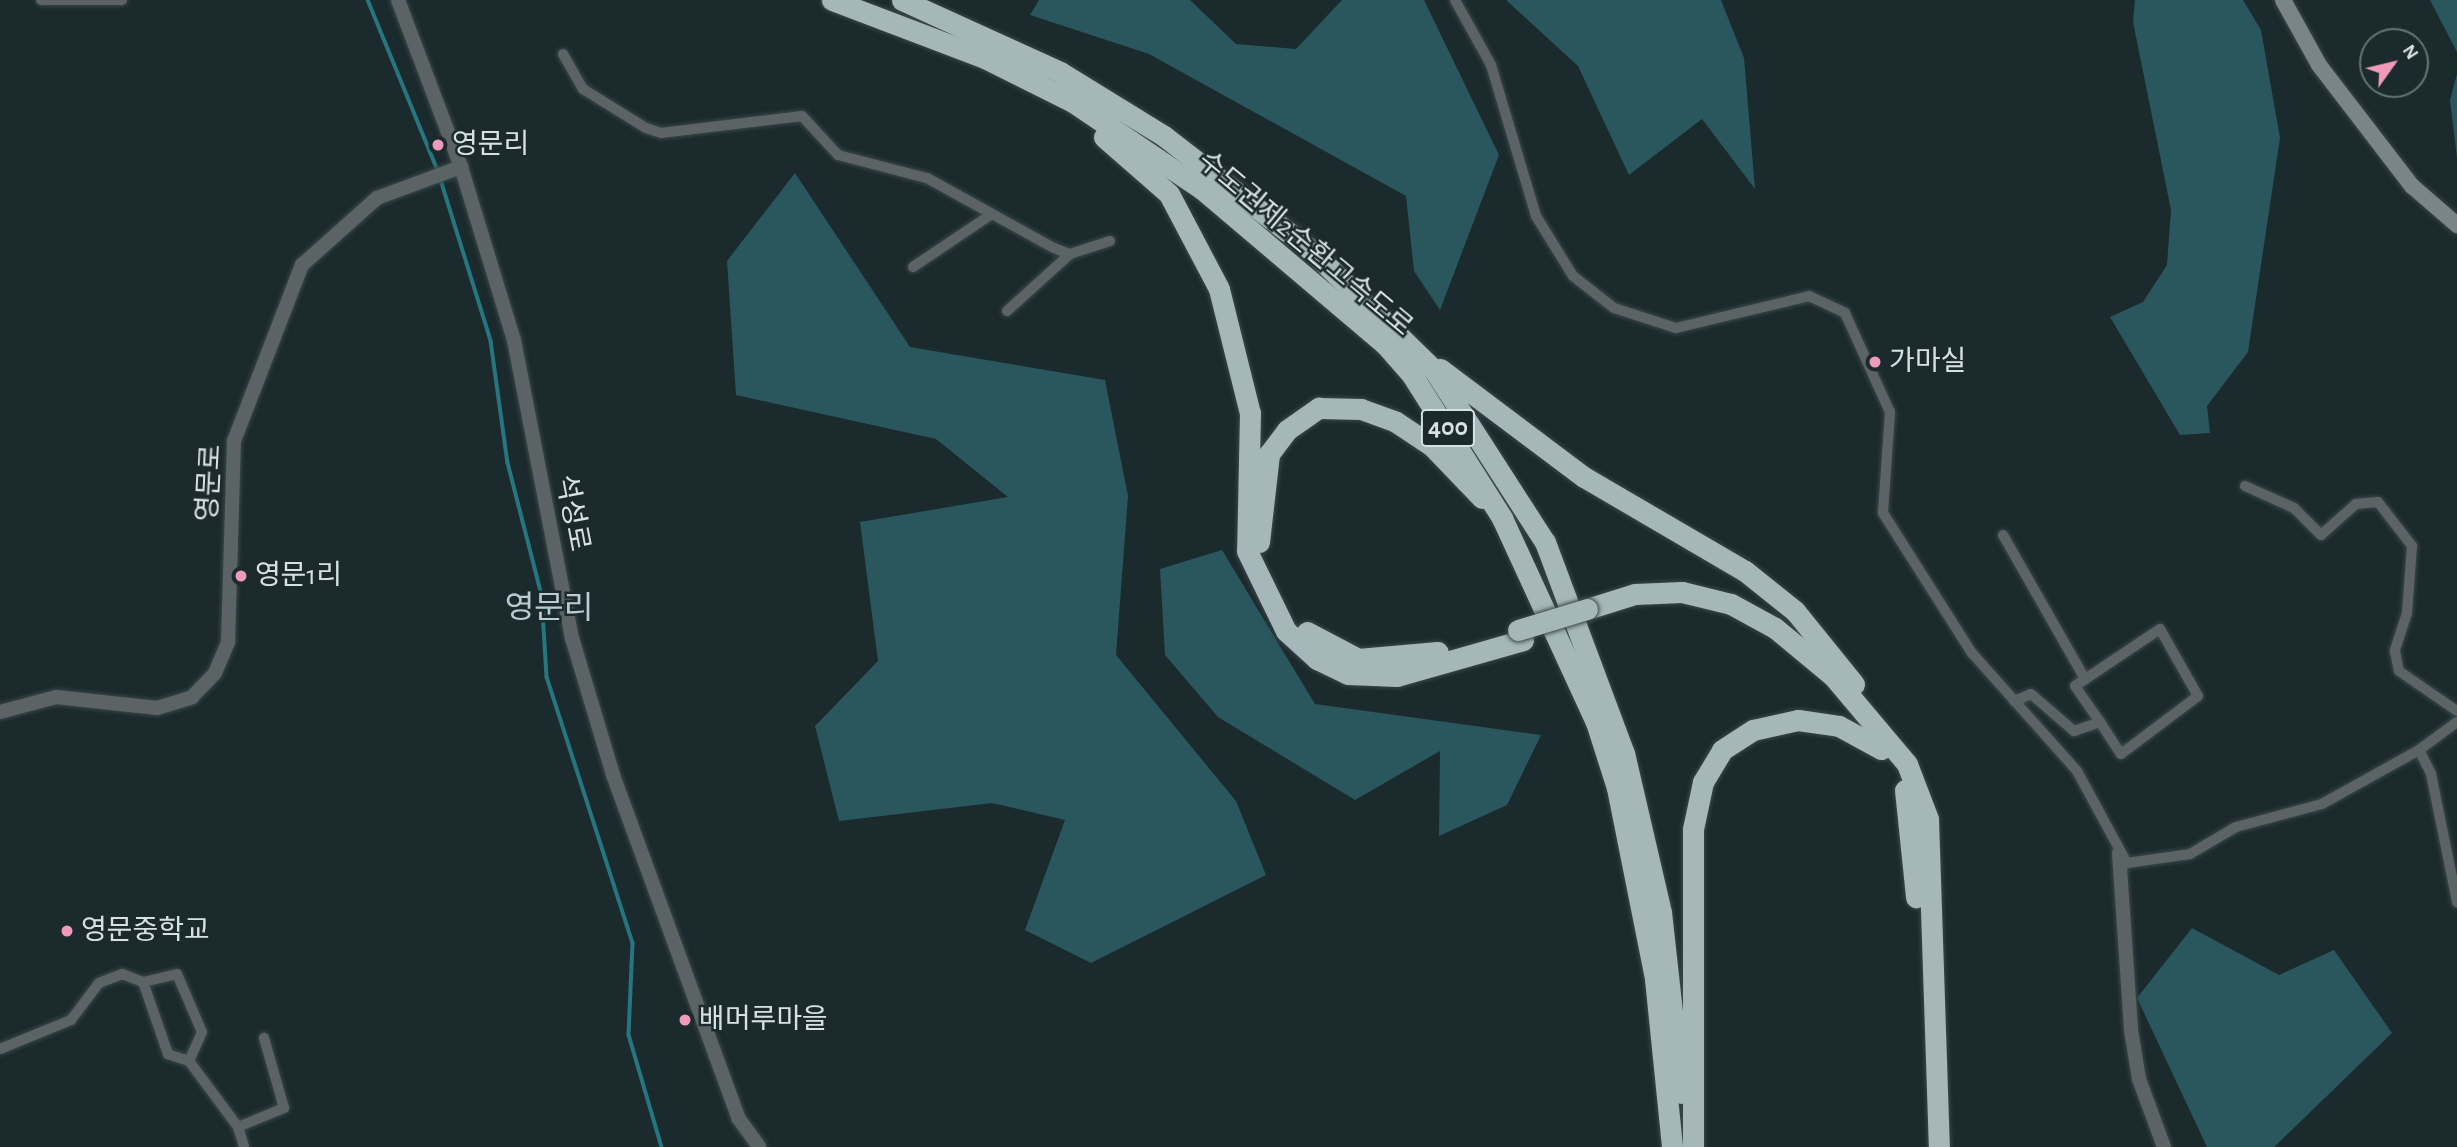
<!DOCTYPE html>
<html>
<head>
<meta charset="utf-8">
<style>
  body { margin:0 }
  #map { position:relative; width:2457px; height:1147px; overflow:hidden; background:#1b2a2c; font-family:"Alegreya Sans","Noto Sans KR",sans-serif }
  div>[style] { position:absolute }
  .forest>* { inset:0; background:#29575d }
  .stream>* { height:3.5px; margin:-1.75px; padding:0 1.75px; transform-origin:1.75px; border-radius:1.75px; background:#267680 }
  .roads { filter:drop-shadow(0 0 2px #394749) drop-shadow(0 0 2px #394749) }
  .minor>* { height:10px; margin:-5px; padding:0 5px; transform-origin:5px; border-radius:5px; background:#5c6364 }
  .tertiary>* { height:14px; margin:-7px; padding:0 7px; transform-origin:7px; border-radius:7px; background:#5c6364 }
  .secondary>* { height:16px; margin:-8px; padding:0 8px; transform-origin:8px; border-radius:8px; background:#7a8587 }
  .motorway>* { height:21px; margin:-10.5px; padding:0 10.5px; transform-origin:10.5px; border-radius:10.5px; background:#a5b7b9 }
  .bridges { filter:drop-shadow(0 0 2px #394749) drop-shadow(0 0 2px #394749) }
  .motorway-bridge>* { height:21px; margin:-10.5px; padding:0 10.5px; transform-origin:10.5px; border-radius:10.5px; background:#a5b7b9 }
  .dots>* { width:19px; height:19px; translate:-50% -50%; box-sizing:border-box; border:4px solid #1b2a2c; border-radius:50% }
  span { translate:-50% -50%; white-space:nowrap; text-align:center; line-height:1.15; -webkit-text-stroke:5px #1b2a2c; paint-order:stroke }
  .shield-label span { padding:2px 5px; background:#1b2a2c; border:2px solid; border-radius:5px; -webkit-text-stroke-width:0 }
  .shield-label { font-size:26px; color:#d8e1e2; font-weight:700 }
  .poi-label { font-size:28px; color:#d8e1e2 }
  .left { translate:0 -50%; text-align:left }
  .street-label { font-size:28px; color:#d8e1e2 }
  .quarter-label { font-size:32px; color:#bacccf }
  .north { position:absolute; left:2359px; top:28px; width:70px; height:70px; box-sizing:border-box; background:#1b2a2c; border:2px solid #677375; border-radius:50%; rotate:56deg; font-size:19px; font-weight:700; line-height:28px; text-align:center; color:#d8e1e2 }
  .north::after { content:''; display:block; margin:auto; width:24px; height:32px; background:#ef9ab8; clip-path:polygon(50% 0,100% 100%,50% 72%,0 100%) }
</style>
</head>
<body>
<div id="map">
  <div class="forest">
    <div style="clip-path:polygon(1039px 0,1190px 0,1236px 44px,1296px 49px,1342px 0,1424px 0,1499px 155px,1440px 310px,1414px 271px,1406px 196px,1149px 54px,1030px 15px)"></div>
    <div style="clip-path:polygon(1506px 0,1721px 0,1744px 58px,1755px 189px,1702px 119px,1629px 175px,1578px 66px)"></div>
    <div style="clip-path:polygon(2135px 0,2243px 0,2261px 30px,2280px 138px,2248px 352px,2207px 406px,2210px 433px,2180px 435px,2110px 317px,2143px 302px,2167px 265px,2171px 210px,2133px 22px)"></div>
    <div style="clip-path:polygon(2430px 0,2457px 0,2457px 52px)"></div>
    <div style="clip-path:polygon(2457px 74px,2457px 158px,2450px 100px)"></div>
    <div style="clip-path:polygon(795px 173px,910px 347px,1105px 380px,1128px 496px,1116px 655px,1236px 801px,1266px 875px,1091px 963px,1025px 930px,1065px 820px,992px 803px,839px 821px,815px 726px,878px 661px,860px 522px,1008px 497px,936px 439px,736px 395px,727px 261px)"></div>
    <div style="clip-path:polygon(1222px 550px,1315px 704px,1541px 735px,1507px 805px,1439px 836px,1440px 751px,1355px 800px,1218px 717px,1165px 655px,1160px 569px)"></div>
    <div style="clip-path:polygon(2192px 928px,2279px 975px,2334px 950px,2392px 1033px,2274px 1147px,2207px 1147px,2137px 998px)"></div>
  </div>
  <div class="stream">
    <div style="left:368px;top:0;width:187px;rotate:67.7deg"></div>
    <div style="left:441px;top:180px;width:169px;rotate:72.7deg"></div>
    <div style="left:491px;top:341px;width:123px;rotate:82.1deg"></div>
    <div style="left:508px;top:463px;width:136px;rotate:75.6deg"></div>
    <div style="left:542px;top:595px;width:82px;rotate:86.5deg"></div>
    <div style="left:547px;top:677px;width:280px;rotate:72.1deg"></div>
    <div style="left:633px;top:943px;width:92px;rotate:92.5deg"></div>
    <div style="left:629px;top:1035px;width:117px;rotate:73.6deg"></div>
  </div>
  <div class="roads">
    <div class="minor">
      <div style="left:41px;top:0;width:81px"></div>
      <div style="left:1455px;top:0;width:74px;rotate:61deg"></div>
      <div style="left:1491px;top:65px;width:158px;rotate:73.4deg"></div>
      <div style="left:1536px;top:216px;width:70px;rotate:58.3deg"></div>
      <div style="left:1573px;top:276px;width:52px;rotate:38deg"></div>
      <div style="left:1614px;top:308px;width:65px;rotate:17.9deg"></div>
      <div style="left:1676px;top:328px;width:137px;rotate:-13.5deg"></div>
      <div style="left:1809px;top:296px;width:40px;rotate:25deg"></div>
      <div style="left:1845px;top:313px;width:109px;rotate:65.6deg"></div>
      <div style="left:1890px;top:412px;width:101px;rotate:94deg"></div>
      <div style="left:1883px;top:513px;width:166px;rotate:57.6deg"></div>
      <div style="left:1972px;top:653px;width:158px;rotate:48.3deg"></div>
      <div style="left:2077px;top:771px;width:105px;rotate:61.5deg"></div>
      <div style="left:2127px;top:863px;width:64px;rotate:-8.1deg"></div>
      <div style="left:2190px;top:854px;width:53px;rotate:-30.4deg"></div>
      <div style="left:2236px;top:827px;width:89px;rotate:-15deg"></div>
      <div style="left:2322px;top:804px;width:111px;rotate:-29.1deg"></div>
      <div style="left:563px;top:54px;width:40px;rotate:60.3deg"></div>
      <div style="left:583px;top:89px;width:74px;rotate:31.8deg"></div>
      <div style="left:646px;top:128px;width:16px;rotate:18deg"></div>
      <div style="left:661px;top:133px;width:142px;rotate:-6.9deg"></div>
      <div style="left:802px;top:116px;width:53px;rotate:47.3deg"></div>
      <div style="left:838px;top:155px;width:92px;rotate:14.5deg"></div>
      <div style="left:927px;top:178px;width:145px;rotate:28.9deg"></div>
      <div style="left:1054px;top:248px;width:17px;rotate:21deg"></div>
      <div style="left:1070px;top:254px;width:42px;rotate:-18deg"></div>
      <div style="left:913px;top:267px;width:92px;rotate:-33.9deg"></div>
      <div style="left:1007px;top:311px;width:85px;rotate:-42.1deg"></div>
      <div style="left:2245px;top:486px;width:54px;rotate:24.2deg"></div>
      <div style="left:2294px;top:508px;width:38px;rotate:45deg"></div>
      <div style="left:2321px;top:535px;width:47px;rotate:-41.5deg"></div>
      <div style="left:2356px;top:504px;width:22px;rotate:-5deg"></div>
      <div style="left:2378px;top:502px;width:56px;rotate:52.3deg"></div>
      <div style="left:2412px;top:546px;width:67px;rotate:94.3deg"></div>
      <div style="left:2407px;top:613px;width:40px;rotate:108deg"></div>
      <div style="left:2395px;top:651px;width:20px;rotate:79deg"></div>
      <div style="left:2399px;top:671px;width:70px;rotate:34.6deg"></div>
      <div style="left:2003px;top:535px;width:166px;rotate:60.3deg"></div>
      <div style="left:2014px;top:701px;width:18px;rotate:-22deg"></div>
      <div style="left:2031px;top:694px;width:57px;rotate:40.7deg"></div>
      <div style="left:2074px;top:731px;width:28px;rotate:-19deg"></div>
      <div style="left:2100px;top:722px;width:38px;rotate:57deg"></div>
      <div style="left:2121px;top:754px;width:96px;rotate:-37deg"></div>
      <div style="left:2198px;top:696px;width:77px;rotate:-119.6deg"></div>
      <div style="left:2160px;top:629px;width:102px;rotate:146.2deg"></div>
      <div style="left:2075px;top:686px;width:44px;rotate:55.2deg"></div>
      <div style="left:2457px;top:722px;width:47px;rotate:143.6deg"></div>
      <div style="left:2419px;top:750px;width:27px;rotate:63deg"></div>
      <div style="left:2431px;top:774px;width:131px;rotate:78.5deg"></div>
      <div style="left:0;top:1049px;width:77px;rotate:-22.2deg"></div>
      <div style="left:71px;top:1020px;width:46px;rotate:-52.9deg"></div>
      <div style="left:99px;top:983px;width:25px;rotate:-21deg"></div>
      <div style="left:122px;top:974px;width:22px;rotate:21deg"></div>
      <div style="left:143px;top:982px;width:35px;rotate:-13deg"></div>
      <div style="left:177px;top:974px;width:63px;rotate:66.7deg"></div>
      <div style="left:202px;top:1032px;width:32px;rotate:114deg"></div>
      <div style="left:189px;top:1061px;width:22px;rotate:-162deg"></div>
      <div style="left:168px;top:1054px;width:76px;rotate:-109.1deg"></div>
      <div style="left:189px;top:1061px;width:82px;rotate:53.4deg"></div>
      <div style="left:238px;top:1127px;width:21px;rotate:73deg"></div>
      <div style="left:238px;top:1127px;width:50px;rotate:-22.4deg"></div>
      <div style="left:284px;top:1108px;width:73px;rotate:-105.9deg"></div>
    </div>
    <div class="tertiary">
      <div style="left:398px;top:0;width:178px;rotate:69.3deg"></div>
      <div style="left:461px;top:167px;width:181px;rotate:73deg"></div>
      <div style="left:514px;top:340px;width:304px;rotate:79deg"></div>
      <div style="left:572px;top:638px;width:143px;rotate:73.3deg"></div>
      <div style="left:613px;top:775px;width:366px;rotate:69.9deg"></div>
      <div style="left:739px;top:1119px;width:34px;rotate:54deg"></div>
      <div style="left:0;top:712px;width:58px;rotate:-15deg"></div>
      <div style="left:56px;top:697px;width:102px;rotate:6.2deg"></div>
      <div style="left:157px;top:708px;width:37px;rotate:-17deg"></div>
      <div style="left:192px;top:697px;width:33px;rotate:-46deg"></div>
      <div style="left:215px;top:673px;width:34px;rotate:-67deg"></div>
      <div style="left:228px;top:642px;width:201px;rotate:-88.3deg"></div>
      <div style="left:234px;top:441px;width:189px;rotate:-68.9deg"></div>
      <div style="left:302px;top:265px;width:101px;rotate:-41.8deg"></div>
      <div style="left:377px;top:198px;width:90px;rotate:-20.3deg"></div>
      <div style="left:2119px;top:853px;width:177px;rotate:86.1deg"></div>
      <div style="left:2131px;top:1030px;width:50px;rotate:80.7deg"></div>
      <div style="left:2139px;top:1079px;width:72px;rotate:69.8deg"></div>
    </div>
    <div class="secondary">
      <div style="left:2283px;top:0;width:74px;rotate:61deg"></div>
      <div style="left:2319px;top:65px;width:153px;rotate:52.5deg"></div>
      <div style="left:2412px;top:186px;width:60px;rotate:40.9deg"></div>
    </div>
    <div class="motorway">
      <div style="left:832px;top:0;width:164px;rotate:20.8deg"></div>
      <div style="left:985px;top:58px;width:98px;rotate:26.6deg"></div>
      <div style="left:1073px;top:102px;width:156px;rotate:34deg"></div>
      <div style="left:1202px;top:189px;width:240px;rotate:40.3deg"></div>
      <div style="left:1385px;top:344px;width:41px;rotate:48.9deg"></div>
      <div style="left:1412px;top:375px;width:169px;rotate:57.8deg"></div>
      <div style="left:1502px;top:518px;width:225px;rotate:65.3deg"></div>
      <div style="left:1596px;top:722px;width:69px;rotate:72.3deg"></div>
      <div style="left:1617px;top:788px;width:195px;rotate:78.7deg"></div>
      <div style="left:1655px;top:979px;width:169px;rotate:84.2deg"></div>
      <div style="left:902px;top:0;width:174px;rotate:24.5deg"></div>
      <div style="left:1060px;top:72px;width:122px;rotate:31.6deg"></div>
      <div style="left:1164px;top:136px;width:186px;rotate:37.8deg"></div>
      <div style="left:1311px;top:250px;width:172px;rotate:44.3deg"></div>
      <div style="left:1434px;top:370px;width:205px;rotate:57.2deg"></div>
      <div style="left:1545px;top:542px;width:225px;rotate:69.5deg"></div>
      <div style="left:1624px;top:753px;width:163px;rotate:76.9deg"></div>
      <div style="left:1661px;top:912px;width:182px;rotate:83.7deg"></div>
      <div style="left:1104px;top:137px;width:86px;rotate:41.2deg"></div>
      <div style="left:1169px;top:194px;width:107px;rotate:62.2deg"></div>
      <div style="left:1219px;top:289px;width:128px;rotate:76deg"></div>
      <div style="left:1250px;top:413px;width:138px;rotate:91.2deg"></div>
      <div style="left:1247px;top:551px;width:89px;rotate:64deg"></div>
      <div style="left:1286px;top:631px;width:42px;rotate:42.1deg"></div>
      <div style="left:1317px;top:659px;width:34px;rotate:26deg"></div>
      <div style="left:1348px;top:674px;width:49px;rotate:2.3deg"></div>
      <div style="left:1397px;top:676px;width:131px;rotate:-15.9deg"></div>
      <div style="left:1440px;top:369px;width:180px;rotate:36.9deg"></div>
      <div style="left:1584px;top:477px;width:186px;rotate:30.3deg"></div>
      <div style="left:1745px;top:571px;width:64px;rotate:38.7deg"></div>
      <div style="left:1795px;top:611px;width:94px;rotate:51.1deg"></div>
      <div style="left:1259px;top:542px;width:89px;rotate:-83.5deg"></div>
      <div style="left:1269px;top:454px;width:30px;rotate:-53deg"></div>
      <div style="left:1287px;top:430px;width:39px;rotate:-35deg"></div>
      <div style="left:1319px;top:408px;width:42px;rotate:1.4deg"></div>
      <div style="left:1361px;top:409px;width:37px;rotate:20deg"></div>
      <div style="left:1396px;top:422px;width:43px;rotate:33.7deg"></div>
      <div style="left:1432px;top:446px;width:72px;rotate:46.1deg"></div>
      <div style="left:1587px;top:609px;width:50px;rotate:-17.4deg"></div>
      <div style="left:1635px;top:594px;width:47px;rotate:-2.4deg"></div>
      <div style="left:1682px;top:592px;width:50px;rotate:13.8deg"></div>
      <div style="left:1731px;top:604px;width:50px;rotate:28.6deg"></div>
      <div style="left:1775px;top:628px;width:75px;rotate:39.6deg"></div>
      <div style="left:1833px;top:676px;width:115px;rotate:49.9deg"></div>
      <div style="left:1907px;top:764px;width:59px;rotate:69.1deg"></div>
      <div style="left:1928px;top:819px;width:328px;rotate:88.1deg"></div>
      <div style="left:1307px;top:632px;width:58px;rotate:27.9deg"></div>
      <div style="left:1358px;top:659px;width:80px;rotate:-5deg"></div>
      <div style="left:1905px;top:790px;width:108px;rotate:84.1deg"></div>
      <div style="left:1693px;top:1147px;width:318px;rotate:-90deg"></div>
      <div style="left:1693px;top:829px;width:48px;rotate:-78deg"></div>
      <div style="left:1703px;top:782px;width:37px;rotate:-59deg"></div>
      <div style="left:1722px;top:750px;width:37px;rotate:-33deg"></div>
      <div style="left:1753px;top:730px;width:46px;rotate:-12.5deg"></div>
      <div style="left:1798px;top:720px;width:41px;rotate:8.3deg"></div>
      <div style="left:1839px;top:726px;width:48px;rotate:28.7deg"></div>
    </div>
  </div>
  <div class="bridges">
    <div class="motorway-bridge">
      <div style="left:1518px;top:630px;width:72px;rotate:-16.9deg"></div>
    </div>
  </div>
  <div class="dots">
    <div style="left:438px;top:145px;background:#ef9ab8"></div>
    <div style="left:1875px;top:362px;background:#ef9ab8"></div>
    <div style="left:241px;top:576px;background:#ef9ab8"></div>
    <div style="left:67px;top:931px;background:#ef9ab8"></div>
    <div style="left:685px;top:1020px;background:#ef9ab8"></div>
  </div>
  <div class="shield-label">
    <span style="left:1448px;top:428px">400</span>
  </div>
  <div class="poi-label">
    <span class="left" style="left:452px;top:145px">영문리</span>
    <span class="left" style="left:1889px;top:362px">가마실</span>
    <span class="left" style="left:255px;top:576px">영문1리</span>
    <span class="left" style="left:81px;top:931px">영문중학교</span>
    <span class="left" style="left:699px;top:1020px">배머루마을</span>
  </div>
  <div class="street-label">
    <span style="left:1305px;top:244px;rotate:40deg">수도권제2순환고속도로</span>
    <span style="left:210px;top:483px;rotate:-87deg">영문로</span>
    <span style="left:572px;top:513px;rotate:79deg">석성로</span>
  </div>
  <div class="quarter-label">
    <span style="left:549px;top:608px">영문리</span>
  </div>
  <div class="north">N</div>
</div>
</body>
</html>
